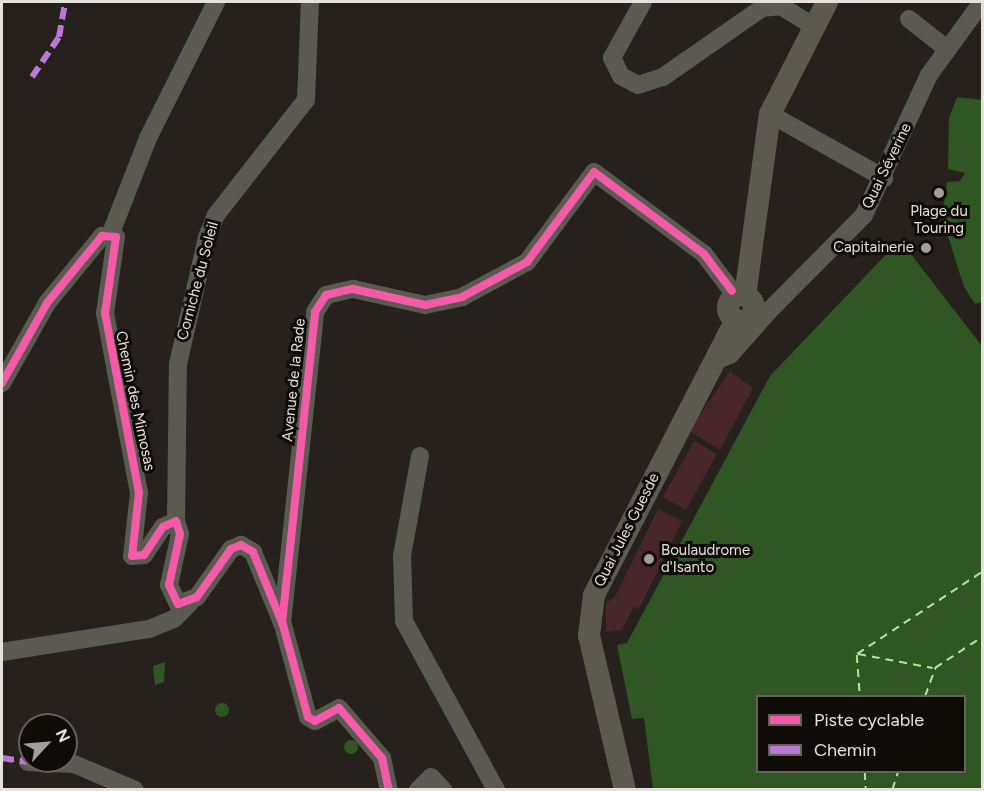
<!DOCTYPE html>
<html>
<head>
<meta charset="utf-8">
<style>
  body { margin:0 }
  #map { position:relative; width:984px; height:791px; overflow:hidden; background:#26211c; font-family:Figtree,sans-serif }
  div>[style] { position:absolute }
  .green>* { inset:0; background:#49252c }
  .water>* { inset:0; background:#305624 }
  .round { border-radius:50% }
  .ferry>* { height:1.5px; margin-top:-0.75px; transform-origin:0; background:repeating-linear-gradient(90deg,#a9ea99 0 8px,transparent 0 14px) }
  .minor>* { height:18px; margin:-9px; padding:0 9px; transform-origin:9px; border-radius:9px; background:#5b5a51 }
  .major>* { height:22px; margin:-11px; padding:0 11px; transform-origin:11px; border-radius:11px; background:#5c5a4f }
  .major>.ring { margin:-11px; padding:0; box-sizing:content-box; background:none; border:22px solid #5c5a4f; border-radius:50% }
  .quiet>* { height:6px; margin-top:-3px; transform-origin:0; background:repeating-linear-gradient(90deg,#ba77d6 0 12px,transparent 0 18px) }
  .cycleway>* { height:8px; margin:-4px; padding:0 4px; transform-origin:4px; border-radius:4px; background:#f35aa7 }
  .dots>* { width:16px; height:16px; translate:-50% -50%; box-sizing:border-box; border:3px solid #0f0c08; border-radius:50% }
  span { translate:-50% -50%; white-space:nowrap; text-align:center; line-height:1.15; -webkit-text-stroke:6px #0f0c08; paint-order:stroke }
  .street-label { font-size:15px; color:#e6e1db }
  .poi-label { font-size:15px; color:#e6e1db }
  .right { translate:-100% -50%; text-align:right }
  .left { translate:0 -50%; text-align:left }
  .frame { position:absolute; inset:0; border:3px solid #e6e1db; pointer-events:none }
  .legend { position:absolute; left:756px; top:695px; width:210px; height:78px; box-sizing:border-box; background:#0f0c08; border:2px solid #65615c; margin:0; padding:8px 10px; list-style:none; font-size:18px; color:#e6e1db }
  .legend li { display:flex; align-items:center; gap:12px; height:30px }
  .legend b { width:30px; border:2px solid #65615c }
  .north { position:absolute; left:18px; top:713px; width:60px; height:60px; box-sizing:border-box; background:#0f0c08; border:2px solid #65615c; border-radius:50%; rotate:64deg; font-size:16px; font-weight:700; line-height:24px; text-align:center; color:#e6e1db }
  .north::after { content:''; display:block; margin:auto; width:21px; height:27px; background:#a39e98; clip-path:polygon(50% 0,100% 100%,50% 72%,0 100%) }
</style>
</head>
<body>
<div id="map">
  <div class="green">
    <div style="clip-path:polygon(730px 371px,753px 388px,720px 450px,689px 431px)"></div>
    <div style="clip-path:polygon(694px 441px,717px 454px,686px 510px,663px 497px)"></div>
    <div style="clip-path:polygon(658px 509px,682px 521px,639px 609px,634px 606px,622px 630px,606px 632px,606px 603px,615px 597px)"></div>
  </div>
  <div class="water">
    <div style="clip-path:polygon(957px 97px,982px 100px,982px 302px,975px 304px,964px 287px,942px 217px,947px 182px,960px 181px,965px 173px,948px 169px,949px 118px)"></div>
    <div style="clip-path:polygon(evenodd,900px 240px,982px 346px,982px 789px,653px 789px,644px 718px,632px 719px,617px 645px,627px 643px,770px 376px,900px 240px,758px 696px,964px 696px,964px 772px,758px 772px,758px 696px)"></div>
    <div style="clip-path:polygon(165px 662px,164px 682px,155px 685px,153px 666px)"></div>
    <div class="round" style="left:215px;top:703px;width:14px;height:14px"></div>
    <div class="round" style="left:344px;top:740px;width:14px;height:14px"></div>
  </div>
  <div class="ferry">
    <div style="left:857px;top:654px;width:149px;rotate:-33.3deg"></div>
    <div style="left:858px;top:654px;width:76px;rotate:10.6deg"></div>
    <div style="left:857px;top:655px;width:41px;rotate:85.8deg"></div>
    <div style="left:925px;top:696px;width:30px;rotate:-70deg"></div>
    <div style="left:935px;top:668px;width:56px;rotate:-33.4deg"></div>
    <div style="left:865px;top:772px;width:18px;rotate:87deg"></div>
    <div style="left:892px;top:790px;width:19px;rotate:-72deg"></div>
  </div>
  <div class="minor">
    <div style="left:643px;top:2px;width:64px;rotate:119deg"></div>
    <div style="left:612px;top:58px;width:20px;rotate:63deg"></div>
    <div style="left:621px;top:76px;width:19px;rotate:28deg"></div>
    <div style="left:638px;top:85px;width:26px;rotate:-18deg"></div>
    <div style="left:663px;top:77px;width:121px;rotate:-34.9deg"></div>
    <div style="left:762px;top:8px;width:19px;rotate:-6deg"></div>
    <div style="left:781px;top:6px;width:39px;rotate:32deg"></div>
    <div style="left:909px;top:19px;width:48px;rotate:38.3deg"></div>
    <div style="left:770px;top:114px;width:131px;rotate:29.3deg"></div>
    <div style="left:111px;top:233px;width:102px;rotate:-68.7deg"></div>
    <div style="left:148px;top:138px;width:152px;rotate:-63.4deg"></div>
    <div style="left:753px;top:312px;width:15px"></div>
    <div style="left:768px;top:312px;width:136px;rotate:-45.3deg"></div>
    <div style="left:864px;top:215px;width:154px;rotate:-65.1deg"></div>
    <div style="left:929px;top:75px;width:90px;rotate:-54deg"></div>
    <div style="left:715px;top:361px;width:16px;rotate:-22deg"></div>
    <div style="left:730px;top:355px;width:57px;rotate:-48.5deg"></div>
    <div style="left:2px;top:383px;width:92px;rotate:-60.6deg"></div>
    <div style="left:47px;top:303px;width:87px;rotate:-50.6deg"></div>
    <div style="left:102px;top:236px;width:14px;rotate:4deg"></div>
    <div style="left:116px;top:237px;width:77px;rotate:98.2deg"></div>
    <div style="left:105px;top:313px;width:183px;rotate:79.3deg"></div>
    <div style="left:139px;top:493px;width:63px;rotate:96.3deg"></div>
    <div style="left:132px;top:556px;width:12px;rotate:-5deg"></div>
    <div style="left:144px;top:555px;width:34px;rotate:-56deg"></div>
    <div style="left:163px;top:527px;width:14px;rotate:-25deg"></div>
    <div style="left:176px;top:521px;width:14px;rotate:73deg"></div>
    <div style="left:180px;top:534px;width:52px;rotate:102.2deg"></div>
    <div style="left:169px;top:585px;width:21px;rotate:65deg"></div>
    <div style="left:178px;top:604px;width:20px;rotate:-20deg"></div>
    <div style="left:197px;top:597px;width:59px;rotate:-54.7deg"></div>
    <div style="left:231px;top:549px;width:11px;rotate:-22deg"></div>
    <div style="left:241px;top:545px;width:14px;rotate:30deg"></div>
    <div style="left:253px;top:552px;width:79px;rotate:67.7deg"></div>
    <div style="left:283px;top:625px;width:95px;rotate:74.8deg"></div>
    <div style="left:308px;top:717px;width:8px;rotate:30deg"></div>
    <div style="left:315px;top:721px;width:27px;rotate:-28deg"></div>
    <div style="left:339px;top:708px;width:66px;rotate:49.3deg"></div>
    <div style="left:382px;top:758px;width:33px;rotate:78deg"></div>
    <div style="left:420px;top:456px;width:102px;rotate:100.2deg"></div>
    <div style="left:402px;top:556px;width:65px;rotate:88.2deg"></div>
    <div style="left:404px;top:621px;width:192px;rotate:61.4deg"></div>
    <div style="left:176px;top:521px;width:157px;rotate:-89.3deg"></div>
    <div style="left:178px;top:364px;width:130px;rotate:-77.1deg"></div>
    <div style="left:207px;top:237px;width:24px;rotate:-68deg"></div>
    <div style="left:216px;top:215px;width:146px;rotate:-52deg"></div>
    <div style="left:306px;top:100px;width:98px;rotate:-87.7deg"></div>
    <div style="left:282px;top:623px;width:313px;rotate:-83.9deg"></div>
    <div style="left:315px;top:312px;width:20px;rotate:-57deg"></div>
    <div style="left:326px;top:295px;width:28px;rotate:-13deg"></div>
    <div style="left:353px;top:289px;width:74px;rotate:12.5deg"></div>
    <div style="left:425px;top:305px;width:38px;rotate:-12deg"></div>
    <div style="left:462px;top:297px;width:74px;rotate:-28.3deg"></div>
    <div style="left:527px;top:262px;width:112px;rotate:-53.3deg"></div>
    <div style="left:594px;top:172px;width:137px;rotate:36.7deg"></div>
    <div style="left:704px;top:254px;width:46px;rotate:52.9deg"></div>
    <div style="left:2px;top:652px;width:149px;rotate:-8.9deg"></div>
    <div style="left:149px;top:629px;width:27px;rotate:-22deg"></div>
    <div style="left:174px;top:619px;width:23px;rotate:-45deg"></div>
    <div style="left:28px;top:762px;width:46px;rotate:2.5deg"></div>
    <div style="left:74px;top:764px;width:66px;rotate:23.1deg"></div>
    <div style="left:418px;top:790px;width:18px;rotate:-45deg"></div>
    <div style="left:431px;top:777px;width:18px;rotate:47deg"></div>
  </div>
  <div class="major">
    <div class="ring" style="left:728px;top:295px;width:4px;height:4px"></div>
    <div style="left:745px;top:296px;width:184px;rotate:-82.2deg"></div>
    <div style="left:770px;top:114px;width:126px;rotate:-63deg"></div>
    <div style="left:625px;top:790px;width:159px;rotate:-103.1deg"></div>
    <div style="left:589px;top:635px;width:40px;rotate:-82.9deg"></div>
    <div style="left:594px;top:595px;width:309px;rotate:-62.7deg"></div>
  </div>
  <div class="quiet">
    <div style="left:32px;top:77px;width:48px;rotate:-56deg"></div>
    <div style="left:59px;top:37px;width:36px;rotate:-80deg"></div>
    <div style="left:2px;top:758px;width:26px;rotate:9deg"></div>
  </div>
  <div class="cycleway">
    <div style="left:2px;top:383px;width:92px;rotate:-60.6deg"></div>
    <div style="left:47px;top:303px;width:87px;rotate:-50.6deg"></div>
    <div style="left:102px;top:236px;width:14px;rotate:4deg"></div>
    <div style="left:116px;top:237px;width:77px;rotate:98.2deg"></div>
    <div style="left:105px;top:313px;width:183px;rotate:79.3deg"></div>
    <div style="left:139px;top:493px;width:63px;rotate:96.3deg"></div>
    <div style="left:132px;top:556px;width:12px;rotate:-5deg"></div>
    <div style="left:144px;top:555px;width:34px;rotate:-56deg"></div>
    <div style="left:163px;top:527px;width:14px;rotate:-25deg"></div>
    <div style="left:176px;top:521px;width:14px;rotate:73deg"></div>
    <div style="left:180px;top:534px;width:52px;rotate:102.2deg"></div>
    <div style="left:169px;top:585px;width:21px;rotate:65deg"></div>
    <div style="left:178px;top:604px;width:20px;rotate:-20deg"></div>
    <div style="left:197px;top:597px;width:59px;rotate:-54.7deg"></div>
    <div style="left:231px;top:549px;width:11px;rotate:-22deg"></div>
    <div style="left:241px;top:545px;width:14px;rotate:30deg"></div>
    <div style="left:253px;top:552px;width:79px;rotate:67.7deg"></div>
    <div style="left:283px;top:625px;width:95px;rotate:74.8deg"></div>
    <div style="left:308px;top:717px;width:8px;rotate:30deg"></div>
    <div style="left:315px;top:721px;width:27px;rotate:-28deg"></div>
    <div style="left:339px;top:708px;width:66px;rotate:49.3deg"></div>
    <div style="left:382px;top:758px;width:33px;rotate:78deg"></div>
    <div style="left:282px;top:623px;width:313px;rotate:-83.9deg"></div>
    <div style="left:315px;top:312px;width:20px;rotate:-57deg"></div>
    <div style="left:326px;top:295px;width:28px;rotate:-13deg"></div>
    <div style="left:353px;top:289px;width:74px;rotate:12.5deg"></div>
    <div style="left:425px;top:305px;width:38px;rotate:-12deg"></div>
    <div style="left:462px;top:297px;width:74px;rotate:-28.3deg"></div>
    <div style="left:527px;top:262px;width:112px;rotate:-53.3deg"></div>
    <div style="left:594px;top:172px;width:137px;rotate:36.7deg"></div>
    <div style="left:704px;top:254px;width:46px;rotate:52.9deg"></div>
  </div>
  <div class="dots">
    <div style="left:939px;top:193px;background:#a39e98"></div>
    <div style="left:926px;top:248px;background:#a39e98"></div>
    <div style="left:649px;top:559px;background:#a39e98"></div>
  </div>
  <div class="street-label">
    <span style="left:887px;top:166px;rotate:-64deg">Quai Séverine</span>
    <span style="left:198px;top:281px;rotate:-75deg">Corniche du Soleil</span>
    <span style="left:294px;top:380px;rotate:-84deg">Avenue de la Rade</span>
    <span style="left:135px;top:401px;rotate:78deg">Chemin des Mimosas</span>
    <span style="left:627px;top:530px;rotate:-63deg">Quai Jules Guesde</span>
  </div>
  <div class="poi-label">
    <span style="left:939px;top:220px">Plage du<br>Touring</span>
    <span class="right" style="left:914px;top:248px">Capitainerie</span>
    <span class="left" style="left:661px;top:559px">Boulaudrome<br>d'Isanto</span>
  </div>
  <div class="frame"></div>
  <ul class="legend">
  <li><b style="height:8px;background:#f35aa7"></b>Piste cyclable</li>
  <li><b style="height:8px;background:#ba77d6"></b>Chemin</li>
  </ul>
  <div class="north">N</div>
</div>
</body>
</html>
